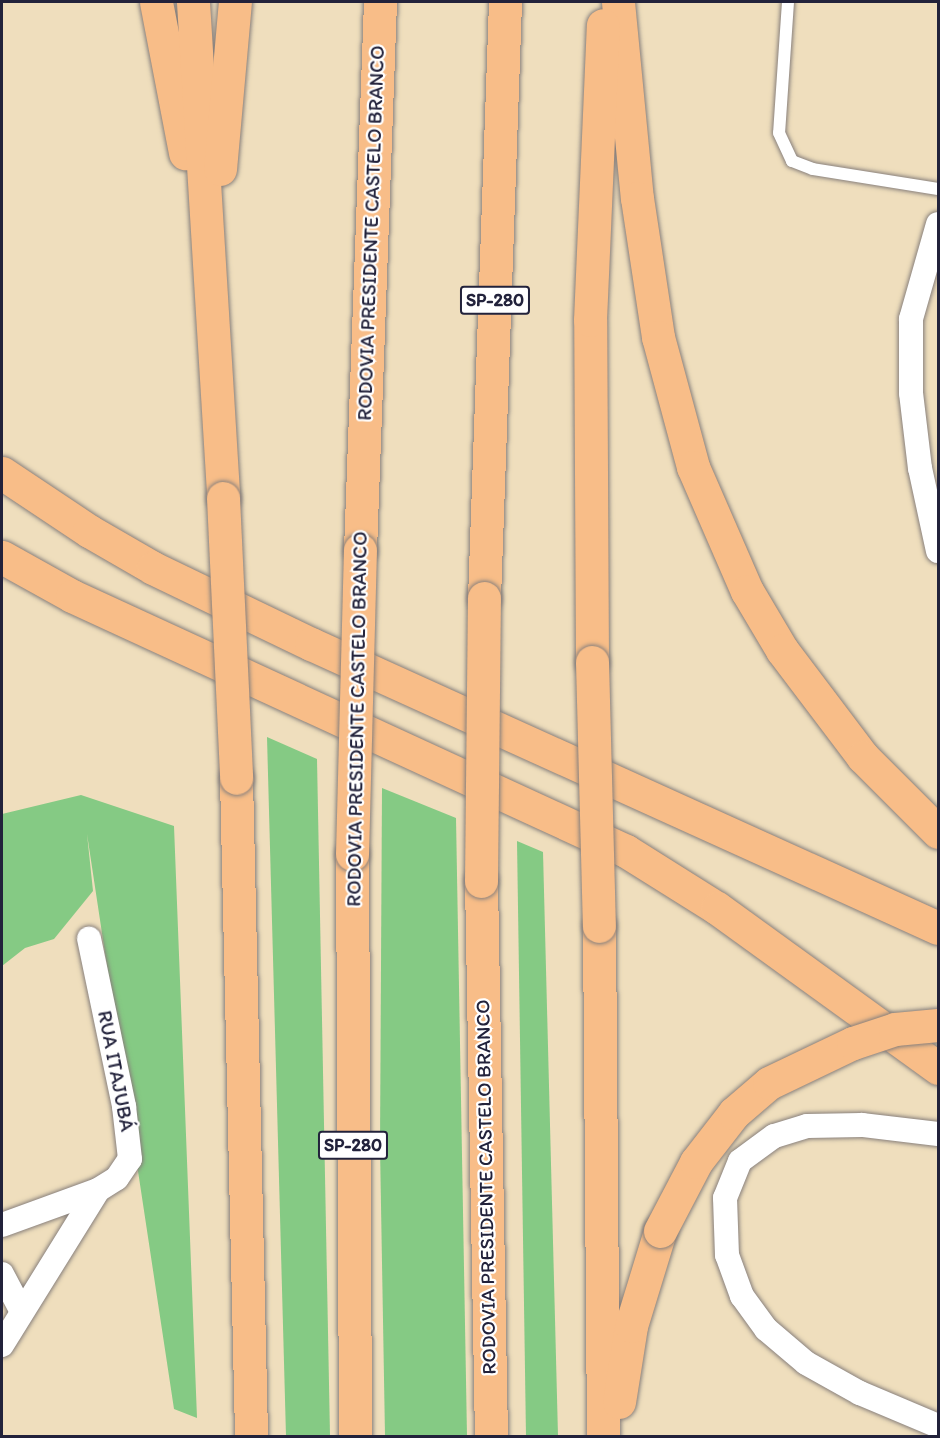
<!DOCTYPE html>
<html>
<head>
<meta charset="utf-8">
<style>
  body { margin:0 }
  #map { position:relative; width:940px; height:1438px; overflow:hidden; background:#efdebd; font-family:Itim,sans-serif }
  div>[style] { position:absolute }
  .green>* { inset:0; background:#85ca84 }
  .roads { filter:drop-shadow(0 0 2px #88807c) drop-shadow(0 0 2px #88807c) }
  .lane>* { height:12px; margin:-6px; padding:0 6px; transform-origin:6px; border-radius:6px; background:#fff }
  .street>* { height:24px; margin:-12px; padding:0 12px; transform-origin:12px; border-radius:12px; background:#fff }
  .highway>* { height:33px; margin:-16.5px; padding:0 16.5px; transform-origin:16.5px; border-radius:16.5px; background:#f8bd88 }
  .bridges { filter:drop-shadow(0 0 2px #88807c) drop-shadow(0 0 2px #88807c) }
  .highway-bridge>* { height:33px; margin:-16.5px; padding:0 16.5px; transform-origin:16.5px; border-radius:16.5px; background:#f8bd88 }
  span { translate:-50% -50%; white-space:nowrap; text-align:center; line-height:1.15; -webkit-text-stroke:4.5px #fff; paint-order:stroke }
  .shield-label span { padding:2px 4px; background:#fff; border:2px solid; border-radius:4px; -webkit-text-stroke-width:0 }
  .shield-label { font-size:18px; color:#22223b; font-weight:700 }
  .street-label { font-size:20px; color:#22223b }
  .frame { position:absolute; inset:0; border:3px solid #22223b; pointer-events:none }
</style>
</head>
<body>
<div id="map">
  <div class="green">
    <div style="clip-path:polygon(267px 737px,317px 759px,330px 1436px,286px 1436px)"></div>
    <div style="clip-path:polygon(382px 788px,456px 818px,467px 1436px,385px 1436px,380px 1147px)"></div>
    <div style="clip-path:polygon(81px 795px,174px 826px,197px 1418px,174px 1409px,87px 834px,93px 891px,54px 939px,25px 948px,2px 966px,2px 814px)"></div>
    <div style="clip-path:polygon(517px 841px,543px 852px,558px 1436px,526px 1436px)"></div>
  </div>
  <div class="roads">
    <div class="lane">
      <div style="left:788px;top:2px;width:131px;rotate:93.9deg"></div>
      <div style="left:779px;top:133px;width:31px;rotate:65deg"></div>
      <div style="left:792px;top:161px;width:22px;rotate:21deg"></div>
      <div style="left:813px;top:169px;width:127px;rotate:9.1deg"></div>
    </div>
    <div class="street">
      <div style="left:938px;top:224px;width:99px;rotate:105.9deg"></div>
      <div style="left:911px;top:319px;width:74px;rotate:90deg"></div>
      <div style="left:911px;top:393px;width:76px;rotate:83.2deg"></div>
      <div style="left:920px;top:468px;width:85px;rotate:77.8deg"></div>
      <div style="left:938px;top:1134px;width:77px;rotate:-173.2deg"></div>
      <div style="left:862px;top:1125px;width:55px;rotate:179deg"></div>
      <div style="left:807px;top:1126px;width:34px;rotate:163deg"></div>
      <div style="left:774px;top:1136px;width:42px;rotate:143.7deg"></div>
      <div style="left:740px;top:1161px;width:40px;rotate:112deg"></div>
      <div style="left:725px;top:1198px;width:57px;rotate:88deg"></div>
      <div style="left:727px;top:1255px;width:44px;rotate:69.9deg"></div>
      <div style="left:742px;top:1296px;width:41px;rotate:54deg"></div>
      <div style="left:766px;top:1329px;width:52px;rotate:40.4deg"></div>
      <div style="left:806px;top:1363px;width:62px;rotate:29.1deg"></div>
      <div style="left:860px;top:1393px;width:85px;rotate:22.9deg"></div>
      <div style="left:2px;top:1225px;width:102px;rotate:-20deg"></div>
      <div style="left:98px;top:1190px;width:22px;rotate:-32deg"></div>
      <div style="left:117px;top:1178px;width:23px;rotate:-56deg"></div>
      <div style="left:130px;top:1159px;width:53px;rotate:-96.5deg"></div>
      <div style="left:124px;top:1106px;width:171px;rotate:-101.8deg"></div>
      <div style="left:2px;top:1274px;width:41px;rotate:62.2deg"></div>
      <div style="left:2px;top:1345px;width:182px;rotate:-58.2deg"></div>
    </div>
    <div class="highway">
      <div style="left:156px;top:2px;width:154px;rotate:79.1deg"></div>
      <div style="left:193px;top:2px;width:497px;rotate:86.5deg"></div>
      <div style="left:618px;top:2px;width:197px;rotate:84.5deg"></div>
      <div style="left:637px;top:198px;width:141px;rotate:81.4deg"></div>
      <div style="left:658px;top:337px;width:135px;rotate:74.9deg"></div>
      <div style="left:693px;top:467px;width:135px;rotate:66.5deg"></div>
      <div style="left:747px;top:591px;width:69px;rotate:59.3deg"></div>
      <div style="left:782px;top:650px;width:134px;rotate:52.9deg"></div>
      <div style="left:863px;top:757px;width:106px;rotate:45deg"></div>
      <div style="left:220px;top:169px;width:168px;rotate:-84.9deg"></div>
      <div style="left:2px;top:473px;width:105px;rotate:33.7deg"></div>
      <div style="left:89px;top:531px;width:74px;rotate:30deg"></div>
      <div style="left:153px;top:568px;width:175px;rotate:25.7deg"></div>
      <div style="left:311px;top:644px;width:688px;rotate:24.37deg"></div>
      <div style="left:360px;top:550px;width:548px;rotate:-87.91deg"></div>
      <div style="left:2px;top:557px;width:80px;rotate:29.1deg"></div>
      <div style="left:72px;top:596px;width:610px;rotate:24.72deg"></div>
      <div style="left:626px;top:851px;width:107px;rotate:32.1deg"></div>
      <div style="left:717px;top:908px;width:273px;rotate:35.9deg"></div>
      <div style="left:484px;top:598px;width:596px;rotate:-87.98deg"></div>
      <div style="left:592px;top:662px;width:342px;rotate:-90.3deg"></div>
      <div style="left:590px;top:320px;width:295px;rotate:-87.5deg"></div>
      <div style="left:236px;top:778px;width:658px;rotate:88.69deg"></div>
      <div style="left:352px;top:854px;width:582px;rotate:89.7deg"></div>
      <div style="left:481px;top:881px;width:555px;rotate:88.97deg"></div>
      <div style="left:599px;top:926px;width:510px;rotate:89.55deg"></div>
      <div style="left:619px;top:1402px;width:77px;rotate:-81deg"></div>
      <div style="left:631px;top:1326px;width:99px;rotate:-73deg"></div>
    </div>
  </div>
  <div class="bridges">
    <div class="highway-bridge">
      <div style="left:223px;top:498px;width:280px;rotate:87.3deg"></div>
      <div style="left:592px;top:662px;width:264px;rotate:88.5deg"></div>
      <div style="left:352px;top:854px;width:304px;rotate:-88.5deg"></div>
      <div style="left:481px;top:881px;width:283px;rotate:-89.4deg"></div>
      <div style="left:660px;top:1231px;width:78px;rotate:-62.4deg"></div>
      <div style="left:696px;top:1162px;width:62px;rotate:-52.2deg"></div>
      <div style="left:734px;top:1113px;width:46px;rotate:-40.6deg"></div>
      <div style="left:769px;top:1083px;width:93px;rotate:-25.5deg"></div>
      <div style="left:853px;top:1043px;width:44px;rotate:-18.4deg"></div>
      <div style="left:895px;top:1029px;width:43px;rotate:-5.3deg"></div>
    </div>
  </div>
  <div class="shield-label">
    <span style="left:495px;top:300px">SP-280</span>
    <span style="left:353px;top:1145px">SP-280</span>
  </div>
  <div class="street-label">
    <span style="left:371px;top:233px;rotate:-88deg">RODOVIA PRESIDENTE CASTELO BRANCO</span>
    <span style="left:357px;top:719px;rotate:-89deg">RODOVIA PRESIDENTE CASTELO BRANCO</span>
    <span style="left:116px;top:1071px;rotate:79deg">RUA ITAJUBÁ</span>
    <span style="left:486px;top:1187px;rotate:-91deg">RODOVIA PRESIDENTE CASTELO BRANCO</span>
  </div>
  <div class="frame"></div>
</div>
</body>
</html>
